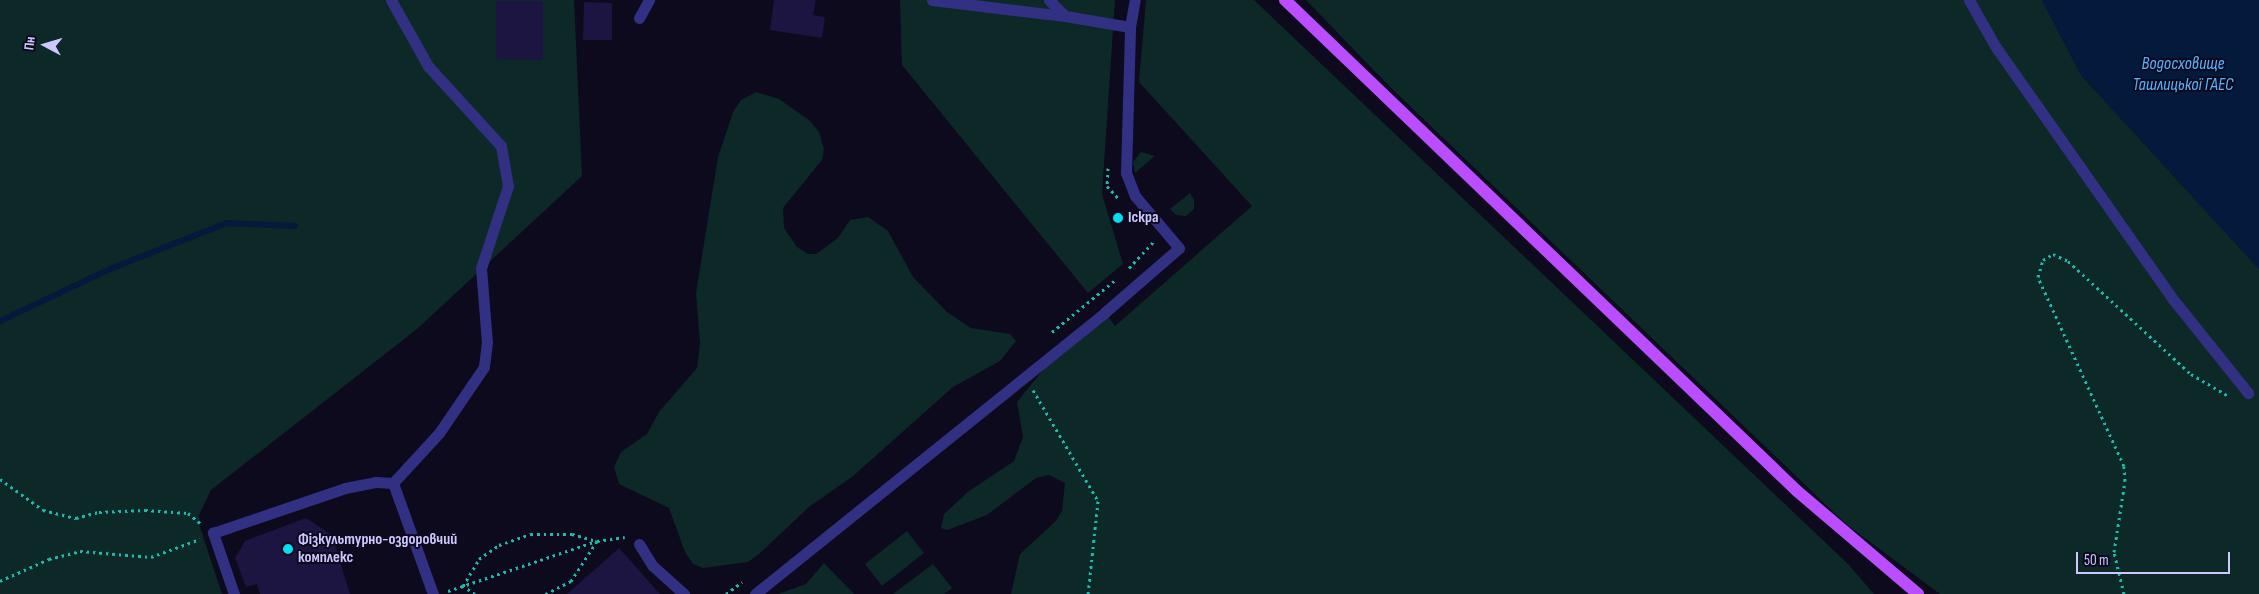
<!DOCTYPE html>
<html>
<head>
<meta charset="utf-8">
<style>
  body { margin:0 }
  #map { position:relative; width:2259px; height:594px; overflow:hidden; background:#0d0a1e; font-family:"Sofia Sans Condensed",sans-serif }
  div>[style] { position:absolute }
  .green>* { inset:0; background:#0c2827 }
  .water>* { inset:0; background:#041a3d }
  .stream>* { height:6px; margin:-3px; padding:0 3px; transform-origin:3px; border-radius:3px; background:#041a3d }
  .building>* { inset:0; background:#1c1441 }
  .path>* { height:3px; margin-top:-1.5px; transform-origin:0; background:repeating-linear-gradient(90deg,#22b8ac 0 2.5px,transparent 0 6.5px) }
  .lane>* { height:11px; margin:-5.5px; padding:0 5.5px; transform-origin:5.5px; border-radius:5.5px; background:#323082 }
  .primary>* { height:12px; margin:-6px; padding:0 6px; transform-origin:6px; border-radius:6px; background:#ba4eff }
  .dots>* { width:14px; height:14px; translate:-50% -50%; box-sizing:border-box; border:2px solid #0d0a1e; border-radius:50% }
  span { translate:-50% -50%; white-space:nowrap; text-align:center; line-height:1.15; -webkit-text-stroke:4px #0d0a1e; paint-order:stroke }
  .poi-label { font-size:16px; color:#ccc7ff; font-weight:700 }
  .left { translate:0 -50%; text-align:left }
  .water-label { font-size:18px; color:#55b3ff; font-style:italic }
  .north { position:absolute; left:20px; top:20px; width:50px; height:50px; -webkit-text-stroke:4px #0d0a1e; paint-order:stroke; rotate:276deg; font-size:14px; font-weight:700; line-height:20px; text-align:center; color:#ccc7ff }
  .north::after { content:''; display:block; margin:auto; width:18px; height:22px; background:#ccc7ff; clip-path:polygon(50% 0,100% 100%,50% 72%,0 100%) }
  .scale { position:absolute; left:2076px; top:552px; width:154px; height:22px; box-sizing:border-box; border:2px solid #ccc7ff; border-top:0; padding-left:6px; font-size:15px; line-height:18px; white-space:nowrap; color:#ccc7ff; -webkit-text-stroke:4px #0d0a1e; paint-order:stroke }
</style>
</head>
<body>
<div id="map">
  <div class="green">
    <div style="clip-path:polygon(0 0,574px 0,582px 176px,417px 329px,211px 490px,199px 515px,200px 527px,222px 594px,0 594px)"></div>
    <div style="clip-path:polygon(900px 0,1115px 0,1102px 194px,1123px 264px,1088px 293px,902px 65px)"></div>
    <div style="clip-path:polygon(1146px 0,1254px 0,1848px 564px,1874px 594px,1011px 594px,1020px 554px,1055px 522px,1062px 511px,1065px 483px,1049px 475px,1036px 478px,987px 515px,947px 530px,941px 528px,944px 514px,969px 491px,1014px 461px,1023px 437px,1017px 402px,1047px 365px,1108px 317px,1115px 326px,1252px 206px,1139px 82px)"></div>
    <div style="clip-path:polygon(1306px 0,2042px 0,2081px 75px,2259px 269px,2259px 594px,1940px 594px,1846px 524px,1391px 88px)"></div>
    <div style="clip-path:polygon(756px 92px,779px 99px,810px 121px,819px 132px,824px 149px,822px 160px,783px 208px,784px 228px,797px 247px,808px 254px,816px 254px,838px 238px,850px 220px,868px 217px,888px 231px,913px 277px,947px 312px,971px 328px,1010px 334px,1016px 341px,1000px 361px,953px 387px,852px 477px,810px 506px,759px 554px,748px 562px,703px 568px,693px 564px,685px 552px,669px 508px,619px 484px,614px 467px,621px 452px,647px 434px,659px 412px,697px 368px,700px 344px,696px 293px,718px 157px,733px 112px,741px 100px)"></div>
    <div style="clip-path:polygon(1141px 152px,1155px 156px,1135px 173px,1133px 162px)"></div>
    <div style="clip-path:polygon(1190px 193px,1194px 200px,1194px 209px,1186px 216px,1176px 215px,1170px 209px)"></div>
    <div style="clip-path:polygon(907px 531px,924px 553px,882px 586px,865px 564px)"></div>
    <div style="clip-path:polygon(824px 563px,854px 594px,778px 594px,806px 584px)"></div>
    <div style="clip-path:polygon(933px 564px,952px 588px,944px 594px,893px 594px)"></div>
  </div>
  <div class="water">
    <div style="clip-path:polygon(2042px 0,2259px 0,2259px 269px,2081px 75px)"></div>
  </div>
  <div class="stream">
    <div style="left:0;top:321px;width:122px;rotate:-25.3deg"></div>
    <div style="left:110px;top:269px;width:126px;rotate:-21.5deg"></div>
    <div style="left:227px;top:223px;width:68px;rotate:2.5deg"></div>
  </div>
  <div class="building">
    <div style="clip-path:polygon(774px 0,816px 0,813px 15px,825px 17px,822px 38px,770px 30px)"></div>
    <div style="clip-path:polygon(496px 1px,543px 1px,543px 60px,496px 59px)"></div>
    <div style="clip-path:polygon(584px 2px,612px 3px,612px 40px,583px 40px)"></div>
    <div style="clip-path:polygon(306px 518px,332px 535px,350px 594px,260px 594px,257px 584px,246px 587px,235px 558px,245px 541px)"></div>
    <div style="clip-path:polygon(619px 548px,660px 594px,567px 594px)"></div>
  </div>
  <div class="path">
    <div style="left:1108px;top:168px;width:18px;rotate:93deg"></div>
    <div style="left:1107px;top:186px;width:16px;rotate:47deg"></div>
    <div style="left:1129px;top:268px;width:37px;rotate:-47deg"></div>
    <div style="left:1052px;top:332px;width:82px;rotate:-39.5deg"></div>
    <div style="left:1033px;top:390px;width:129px;rotate:59.6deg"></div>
    <div style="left:1098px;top:501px;width:94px;rotate:96.1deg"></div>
    <div style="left:0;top:479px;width:53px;rotate:35.8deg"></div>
    <div style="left:43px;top:510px;width:34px;rotate:14deg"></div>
    <div style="left:76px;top:518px;width:24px;rotate:-15deg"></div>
    <div style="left:99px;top:512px;width:46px;rotate:-2.5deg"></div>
    <div style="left:145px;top:510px;width:43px;rotate:4deg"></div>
    <div style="left:188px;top:513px;width:17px;rotate:40deg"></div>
    <div style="left:0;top:581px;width:54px;rotate:-24.2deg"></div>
    <div style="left:49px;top:559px;width:32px;rotate:-14deg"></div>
    <div style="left:80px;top:551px;width:71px;rotate:4.8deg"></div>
    <div style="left:151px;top:557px;width:52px;rotate:-20.2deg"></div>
    <div style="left:448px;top:591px;width:157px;rotate:-18.6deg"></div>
    <div style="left:597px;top:541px;width:28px;rotate:-8deg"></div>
    <div style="left:475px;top:594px;width:14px;rotate:-146deg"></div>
    <div style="left:463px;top:586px;width:31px;rotate:-59deg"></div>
    <div style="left:479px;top:559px;width:24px;rotate:-35deg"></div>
    <div style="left:499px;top:545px;width:34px;rotate:-19deg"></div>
    <div style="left:531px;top:534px;width:41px"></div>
    <div style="left:572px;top:534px;width:26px;rotate:16deg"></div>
    <div style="left:597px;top:541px;width:48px;rotate:123deg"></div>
    <div style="left:571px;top:581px;width:29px;rotate:153deg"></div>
    <div style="left:726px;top:594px;width:20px;rotate:-37deg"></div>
    <div style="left:2124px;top:594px;width:43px;rotate:-103.4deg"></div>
    <div style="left:2114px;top:552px;width:72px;rotate:-81.2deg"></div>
    <div style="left:2125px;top:481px;width:15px;rotate:-94deg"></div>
    <div style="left:2124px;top:466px;width:208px;rotate:-114.5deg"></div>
    <div style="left:2038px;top:277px;width:18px;rotate:-74deg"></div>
    <div style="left:2043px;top:260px;width:12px;rotate:-31deg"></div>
    <div style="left:2053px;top:254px;width:17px;rotate:25deg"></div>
    <div style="left:2068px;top:261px;width:167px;rotate:42.6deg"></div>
    <div style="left:2191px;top:374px;width:42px;rotate:30.3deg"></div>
  </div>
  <div class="lane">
    <div style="left:391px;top:0;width:76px;rotate:60.7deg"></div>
    <div style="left:428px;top:66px;width:108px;rotate:47.6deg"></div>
    <div style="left:501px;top:146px;width:41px;rotate:80.1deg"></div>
    <div style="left:508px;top:186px;width:86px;rotate:108.2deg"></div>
    <div style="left:481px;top:268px;width:74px;rotate:85.4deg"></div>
    <div style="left:487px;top:342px;width:25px;rotate:97deg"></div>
    <div style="left:484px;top:367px;width:80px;rotate:124.3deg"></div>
    <div style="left:439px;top:433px;width:68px;rotate:132.6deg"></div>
    <div style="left:932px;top:0;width:134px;rotate:6.9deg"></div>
    <div style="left:1049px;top:0;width:23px;rotate:45deg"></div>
    <div style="left:1065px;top:16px;width:66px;rotate:9.6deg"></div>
    <div style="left:1969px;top:0;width:53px;rotate:60.5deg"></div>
    <div style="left:1995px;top:46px;width:308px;rotate:54.9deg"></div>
    <div style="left:2172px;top:298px;width:122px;rotate:51.3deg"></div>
    <div style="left:639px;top:18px;width:21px;rotate:-61deg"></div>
    <div style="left:639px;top:544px;width:26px;rotate:58deg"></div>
    <div style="left:653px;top:566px;width:42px;rotate:42.1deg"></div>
    <div style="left:234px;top:594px;width:65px;rotate:-109deg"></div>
    <div style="left:213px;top:533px;width:139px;rotate:-18.8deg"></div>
    <div style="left:345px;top:488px;width:32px;rotate:-11deg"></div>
    <div style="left:376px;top:482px;width:17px;rotate:3deg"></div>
    <div style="left:393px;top:483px;width:118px;rotate:70.2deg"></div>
    <div style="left:755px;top:594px;width:448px;rotate:-38.8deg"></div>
    <div style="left:1104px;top:313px;width:99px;rotate:-40.9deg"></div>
    <div style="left:1179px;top:248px;width:68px;rotate:-130.2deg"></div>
    <div style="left:1135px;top:196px;width:25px;rotate:-111deg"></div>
    <div style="left:1126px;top:173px;width:146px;rotate:-88.4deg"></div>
    <div style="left:1130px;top:27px;width:27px;rotate:-80deg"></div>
  </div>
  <div class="primary">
    <div style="left:1285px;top:0;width:709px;rotate:43.8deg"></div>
    <div style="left:1797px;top:491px;width:159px;rotate:40.4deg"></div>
  </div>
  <div class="dots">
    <div style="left:1118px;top:218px;background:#00def2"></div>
    <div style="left:288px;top:549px;background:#00def2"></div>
  </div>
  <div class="poi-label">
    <span class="left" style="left:1128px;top:218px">Іскра</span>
    <span class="left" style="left:298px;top:549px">Фізкультурно-оздоровчий<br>комплекс</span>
  </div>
  <div class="water-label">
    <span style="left:2183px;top:75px">Водосховище<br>Ташлицької ГАЕС</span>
  </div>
  <div class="north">Пн</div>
  <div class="scale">50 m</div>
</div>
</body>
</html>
